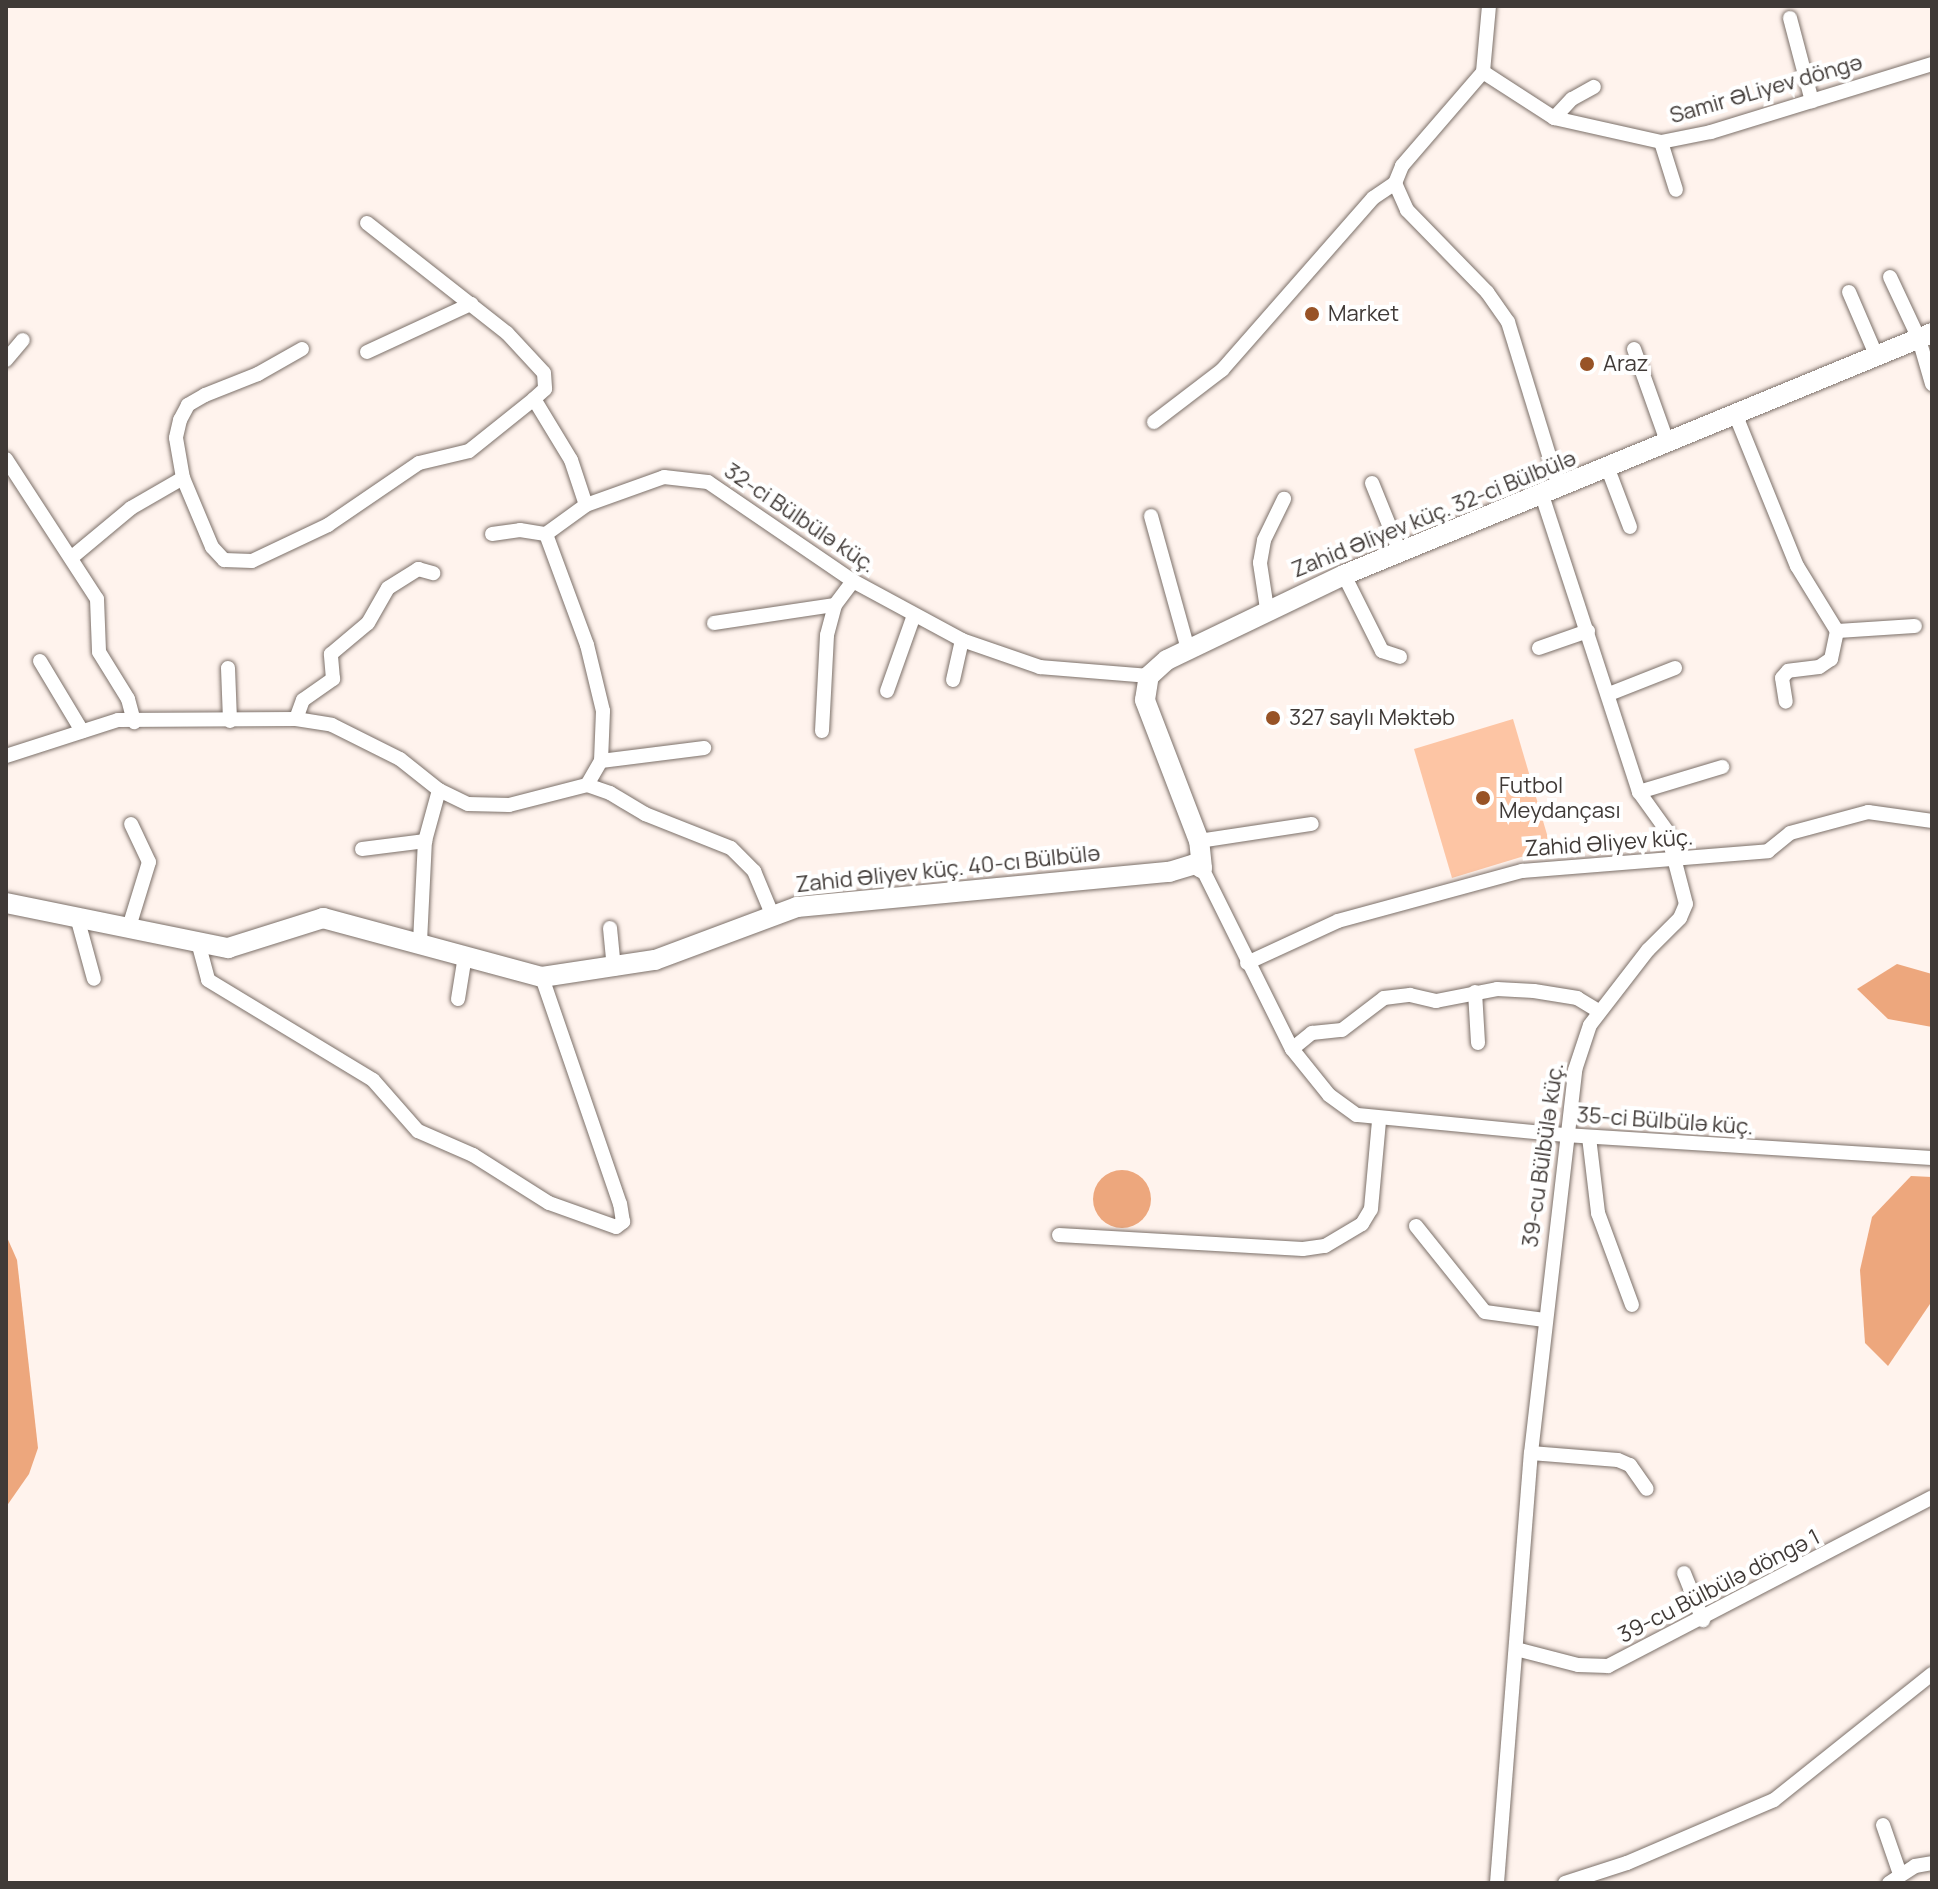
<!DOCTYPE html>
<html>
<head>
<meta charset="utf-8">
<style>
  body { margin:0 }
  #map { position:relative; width:1938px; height:1889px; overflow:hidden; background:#fff3ed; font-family:Manrope,sans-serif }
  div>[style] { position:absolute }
  .green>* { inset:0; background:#fdc5a4 }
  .water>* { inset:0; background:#eda77d }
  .round { border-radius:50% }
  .roads { filter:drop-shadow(0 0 2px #7c7069) drop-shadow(0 0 2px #7c7069) }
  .street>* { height:14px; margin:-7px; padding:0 7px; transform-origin:7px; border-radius:7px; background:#fff }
  .secondary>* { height:20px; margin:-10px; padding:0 10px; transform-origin:10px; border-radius:10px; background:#fff }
  .dots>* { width:22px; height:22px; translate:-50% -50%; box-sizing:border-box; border:4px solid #fff; border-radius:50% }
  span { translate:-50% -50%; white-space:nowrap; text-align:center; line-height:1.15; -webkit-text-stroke:8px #fff; paint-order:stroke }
  .street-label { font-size:22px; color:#403a37 }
  .poi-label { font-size:22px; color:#403a37 }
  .left { translate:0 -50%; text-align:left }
  .frame { position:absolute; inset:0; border:8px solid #403a37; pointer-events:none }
</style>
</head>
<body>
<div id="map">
  <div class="green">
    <div style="clip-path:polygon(1513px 719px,1551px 848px,1452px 878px,1414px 749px)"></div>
  </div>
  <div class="water">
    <div style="clip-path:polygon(1897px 964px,1932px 974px,1932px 1027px,1888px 1019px,1857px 989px)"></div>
    <div class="round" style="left:1093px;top:1170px;width:58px;height:58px"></div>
    <div style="clip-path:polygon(1911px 1176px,1932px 1177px,1932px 1301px,1888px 1366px,1865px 1343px,1860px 1270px,1872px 1217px)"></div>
    <div style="clip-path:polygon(6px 1235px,17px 1260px,38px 1448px,29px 1474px,6px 1507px)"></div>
  </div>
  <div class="roads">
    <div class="street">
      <div style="left:1489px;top:6px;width:66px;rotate:95.2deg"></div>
      <div style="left:1483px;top:72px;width:124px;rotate:130.8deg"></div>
      <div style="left:1402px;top:166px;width:18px;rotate:112deg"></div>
      <div style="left:1395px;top:183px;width:30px;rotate:66deg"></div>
      <div style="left:1407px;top:210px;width:115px;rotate:45.7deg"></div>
      <div style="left:1487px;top:292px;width:37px;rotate:55deg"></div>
      <div style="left:1508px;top:322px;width:174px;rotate:72.9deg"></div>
      <div style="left:1790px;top:18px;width:86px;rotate:75.2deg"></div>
      <div style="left:1483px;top:72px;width:85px;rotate:32.9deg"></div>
      <div style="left:1554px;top:118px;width:110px;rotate:12.6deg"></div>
      <div style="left:1661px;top:142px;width:51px;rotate:-11.3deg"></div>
      <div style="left:1711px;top:132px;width:231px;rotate:-17.1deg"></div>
      <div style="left:1554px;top:118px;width:26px;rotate:-47deg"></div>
      <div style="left:1572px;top:99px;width:25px;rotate:-29deg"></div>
      <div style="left:1661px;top:142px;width:50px;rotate:72.6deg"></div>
      <div style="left:367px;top:223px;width:178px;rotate:38.2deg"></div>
      <div style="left:507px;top:333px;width:54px;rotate:47.2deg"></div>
      <div style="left:544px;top:373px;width:16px;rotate:86deg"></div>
      <div style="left:545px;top:389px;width:15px;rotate:138deg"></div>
      <div style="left:534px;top:399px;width:71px;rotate:58.8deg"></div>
      <div style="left:571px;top:460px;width:47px;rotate:71.6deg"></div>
      <div style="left:1890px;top:277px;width:68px;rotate:64.9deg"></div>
      <div style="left:1919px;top:339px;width:47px;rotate:73.9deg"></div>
      <div style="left:1849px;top:292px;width:71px;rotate:66.7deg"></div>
      <div style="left:302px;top:349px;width:51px;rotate:150.4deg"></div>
      <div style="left:258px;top:374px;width:57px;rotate:158.4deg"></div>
      <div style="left:205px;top:395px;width:20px;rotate:150deg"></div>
      <div style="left:188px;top:405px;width:17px;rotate:118deg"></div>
      <div style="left:180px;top:420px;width:18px;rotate:103deg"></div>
      <div style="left:176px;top:438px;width:41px;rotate:80.1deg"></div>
      <div style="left:183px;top:478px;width:75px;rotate:67.2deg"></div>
      <div style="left:212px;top:547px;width:18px;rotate:47deg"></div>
      <div style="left:224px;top:560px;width:28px;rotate:2deg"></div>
      <div style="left:252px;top:561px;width:84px;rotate:-25.3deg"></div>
      <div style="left:328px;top:525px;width:110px;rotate:-34.3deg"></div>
      <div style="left:419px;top:463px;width:51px;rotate:-13.5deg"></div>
      <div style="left:469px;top:451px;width:83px;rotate:-38.7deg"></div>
      <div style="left:1634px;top:349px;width:101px;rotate:70.3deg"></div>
      <div style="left:367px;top:352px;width:115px;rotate:-24.8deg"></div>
      <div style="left:6px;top:360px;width:26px;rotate:-50deg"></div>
      <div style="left:1736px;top:416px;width:162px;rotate:67.9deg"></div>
      <div style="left:1797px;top:566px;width:76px;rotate:58.4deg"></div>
      <div style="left:1837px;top:631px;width:29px;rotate:102deg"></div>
      <div style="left:1831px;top:659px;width:14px;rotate:146deg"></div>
      <div style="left:1819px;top:667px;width:31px;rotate:173deg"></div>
      <div style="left:1788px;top:671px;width:9px;rotate:131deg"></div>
      <div style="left:1782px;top:678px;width:24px;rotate:81deg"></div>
      <div style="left:1154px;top:422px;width:86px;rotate:-37.4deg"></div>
      <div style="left:1222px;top:370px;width:229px;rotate:-48.7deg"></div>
      <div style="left:1373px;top:198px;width:27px;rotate:-34deg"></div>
      <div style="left:6px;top:459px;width:167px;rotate:57deg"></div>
      <div style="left:97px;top:599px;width:53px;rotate:87.8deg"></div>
      <div style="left:99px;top:652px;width:55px;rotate:58.3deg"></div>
      <div style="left:128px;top:699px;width:24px;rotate:75deg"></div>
      <div style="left:1608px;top:469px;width:62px;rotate:69.2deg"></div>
      <div style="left:1372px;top:483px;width:74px;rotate:67.9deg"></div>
      <div style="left:1151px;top:516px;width:138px;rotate:74.5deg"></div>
      <div style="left:492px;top:534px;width:28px;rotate:-8deg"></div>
      <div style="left:520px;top:530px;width:26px;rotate:9deg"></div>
      <div style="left:71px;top:558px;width:78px;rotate:-39.8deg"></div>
      <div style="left:131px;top:508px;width:60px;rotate:-30deg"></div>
      <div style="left:1344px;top:575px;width:85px;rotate:63.4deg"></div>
      <div style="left:1382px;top:651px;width:19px;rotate:18deg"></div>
      <div style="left:1267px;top:609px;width:47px;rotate:-98.7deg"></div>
      <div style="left:1260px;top:563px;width:23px;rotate:-80deg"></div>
      <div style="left:1264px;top:540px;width:46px;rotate:-64deg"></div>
      <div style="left:714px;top:623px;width:122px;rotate:-8.5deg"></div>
      <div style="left:1837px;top:631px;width:78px;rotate:-3.7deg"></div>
      <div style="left:1539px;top:648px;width:52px;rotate:-19.1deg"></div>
      <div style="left:40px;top:661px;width:82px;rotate:59deg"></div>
      <div style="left:228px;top:668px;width:53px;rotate:87.8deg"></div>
      <div style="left:953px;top:680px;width:41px;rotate:-77.3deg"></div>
      <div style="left:887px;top:691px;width:77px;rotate:-70.4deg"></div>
      <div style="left:1609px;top:694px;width:71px;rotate:-21.5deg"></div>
      <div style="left:296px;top:719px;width:20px;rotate:-70deg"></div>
      <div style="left:303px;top:700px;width:37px;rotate:-35deg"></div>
      <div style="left:333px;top:679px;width:25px;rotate:-95deg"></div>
      <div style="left:331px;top:654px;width:48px;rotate:-40deg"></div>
      <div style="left:368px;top:623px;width:40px;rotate:-60.3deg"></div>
      <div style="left:388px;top:588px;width:36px;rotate:-32deg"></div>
      <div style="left:418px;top:569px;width:16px;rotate:15deg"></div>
      <div style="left:822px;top:731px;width:96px;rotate:-87deg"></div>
      <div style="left:827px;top:635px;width:31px;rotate:-75deg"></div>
      <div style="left:835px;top:605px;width:30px;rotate:-53deg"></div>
      <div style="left:6px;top:756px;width:118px;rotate:-17.8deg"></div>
      <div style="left:118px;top:720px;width:178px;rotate:-0.3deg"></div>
      <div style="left:296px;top:719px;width:36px;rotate:9deg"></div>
      <div style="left:332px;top:725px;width:76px;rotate:26.6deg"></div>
      <div style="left:400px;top:759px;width:50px;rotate:38.5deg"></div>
      <div style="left:439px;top:790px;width:32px;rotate:26deg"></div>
      <div style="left:468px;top:804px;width:41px;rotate:1.4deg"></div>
      <div style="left:509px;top:805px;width:81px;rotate:-14.4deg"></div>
      <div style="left:587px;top:785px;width:24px;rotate:19deg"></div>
      <div style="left:610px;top:793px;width:41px;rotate:31deg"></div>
      <div style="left:645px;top:814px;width:92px;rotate:21.6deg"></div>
      <div style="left:731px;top:848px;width:33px;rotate:45deg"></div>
      <div style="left:754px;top:871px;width:47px;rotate:67.3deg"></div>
      <div style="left:601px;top:761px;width:104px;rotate:-7.2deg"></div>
      <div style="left:587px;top:785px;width:28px;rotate:-60deg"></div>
      <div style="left:601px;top:761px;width:50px;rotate:-87.7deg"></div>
      <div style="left:603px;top:711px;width:68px;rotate:-103.6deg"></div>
      <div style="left:587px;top:645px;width:118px;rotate:-110.3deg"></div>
      <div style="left:546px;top:534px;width:49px;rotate:-35.9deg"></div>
      <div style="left:586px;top:505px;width:83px;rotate:-19.7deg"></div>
      <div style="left:664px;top:477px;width:44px;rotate:6.5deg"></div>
      <div style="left:708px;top:482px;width:176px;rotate:34.3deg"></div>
      <div style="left:853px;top:581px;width:124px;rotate:28.4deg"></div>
      <div style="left:962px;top:640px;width:83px;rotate:19.1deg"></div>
      <div style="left:1040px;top:667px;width:109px;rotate:4.7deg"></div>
      <div style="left:1639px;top:792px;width:87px;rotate:-16.8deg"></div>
      <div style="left:1199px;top:841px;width:114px;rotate:-8.6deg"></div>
      <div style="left:362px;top:849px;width:64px;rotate:-7.2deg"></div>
      <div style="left:1202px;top:868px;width:202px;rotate:63.6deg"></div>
      <div style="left:1292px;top:1049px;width:59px;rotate:51.2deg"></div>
      <div style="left:1329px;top:1095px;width:34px;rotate:36deg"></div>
      <div style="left:1357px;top:1115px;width:208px;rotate:5.5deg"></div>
      <div style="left:1564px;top:1135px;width:369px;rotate:3.6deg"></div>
      <div style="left:77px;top:917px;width:64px;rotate:74.7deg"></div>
      <div style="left:129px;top:927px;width:68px;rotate:-72.9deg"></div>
      <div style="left:149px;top:862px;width:42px;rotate:-115.3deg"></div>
      <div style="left:610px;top:928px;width:41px;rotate:84.4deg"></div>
      <div style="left:198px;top:942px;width:39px;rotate:75deg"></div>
      <div style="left:208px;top:980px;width:193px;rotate:31.2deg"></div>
      <div style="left:373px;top:1080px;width:68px;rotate:48.6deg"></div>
      <div style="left:418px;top:1131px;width:60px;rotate:23.6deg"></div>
      <div style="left:473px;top:1155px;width:90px;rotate:32.3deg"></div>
      <div style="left:549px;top:1203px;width:71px;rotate:19.7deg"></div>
      <div style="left:616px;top:1227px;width:9px;rotate:-36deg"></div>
      <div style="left:623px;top:1222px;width:18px;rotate:-99deg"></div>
      <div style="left:620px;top:1204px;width:240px;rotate:-109deg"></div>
      <div style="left:420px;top:942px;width:101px;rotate:-87.2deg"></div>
      <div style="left:425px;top:841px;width:53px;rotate:-74.6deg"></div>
      <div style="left:1247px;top:963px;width:100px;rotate:-24.8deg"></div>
      <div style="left:1338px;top:921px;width:191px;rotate:-15.2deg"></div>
      <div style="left:1522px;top:871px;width:247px;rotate:-4.6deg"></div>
      <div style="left:1768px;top:851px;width:28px;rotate:-39deg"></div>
      <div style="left:1790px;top:833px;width:81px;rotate:-15.1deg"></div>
      <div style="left:1868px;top:812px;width:65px;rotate:8deg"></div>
      <div style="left:1475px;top:992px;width:51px;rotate:86.6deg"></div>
      <div style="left:458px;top:999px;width:44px;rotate:-80.8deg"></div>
      <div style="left:1292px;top:1049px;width:26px;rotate:-39deg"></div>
      <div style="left:1312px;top:1033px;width:30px;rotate:-6deg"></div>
      <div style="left:1342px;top:1030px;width:53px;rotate:-37.3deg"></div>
      <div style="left:1384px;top:998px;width:26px;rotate:-7deg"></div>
      <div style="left:1410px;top:995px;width:27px;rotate:13deg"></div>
      <div style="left:1436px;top:1001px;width:62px;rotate:-11.1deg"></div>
      <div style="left:1497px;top:989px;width:37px;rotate:3deg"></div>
      <div style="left:1534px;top:991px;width:44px;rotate:9.2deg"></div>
      <div style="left:1577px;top:998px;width:26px;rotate:31deg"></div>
      <div style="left:1589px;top:1137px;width:77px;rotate:83.2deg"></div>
      <div style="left:1598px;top:1213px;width:98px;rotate:69.7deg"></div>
      <div style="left:1416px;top:1226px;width:110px;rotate:51.3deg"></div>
      <div style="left:1485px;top:1312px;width:60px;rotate:7.7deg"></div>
      <div style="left:1059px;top:1235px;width:244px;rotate:3.3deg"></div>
      <div style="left:1303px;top:1249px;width:22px;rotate:-8deg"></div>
      <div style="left:1325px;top:1246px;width:43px;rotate:-30.7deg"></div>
      <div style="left:1362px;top:1224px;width:17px;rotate:-59deg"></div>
      <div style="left:1371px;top:1209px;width:88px;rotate:-84.8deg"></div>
      <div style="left:1531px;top:1453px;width:87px;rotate:4.6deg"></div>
      <div style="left:1618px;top:1460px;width:13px;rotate:23deg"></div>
      <div style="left:1630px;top:1465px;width:29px;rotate:55deg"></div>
      <div style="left:1684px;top:1573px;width:51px;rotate:68deg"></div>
      <div style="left:1516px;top:1649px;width:64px;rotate:14.5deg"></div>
      <div style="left:1578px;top:1665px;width:30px;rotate:2deg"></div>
      <div style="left:1608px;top:1666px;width:365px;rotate:-27.5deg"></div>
      <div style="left:1883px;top:1825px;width:52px;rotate:70.9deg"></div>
      <div style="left:1497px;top:1883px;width:431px;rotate:-85.5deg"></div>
      <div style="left:1531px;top:1453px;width:386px;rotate:-83.4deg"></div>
      <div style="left:1575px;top:1070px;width:47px;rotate:-71.6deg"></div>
      <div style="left:1590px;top:1025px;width:95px;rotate:-52.3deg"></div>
      <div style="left:1648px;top:950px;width:45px;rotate:-45deg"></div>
      <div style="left:1680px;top:918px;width:15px;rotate:-67deg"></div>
      <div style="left:1686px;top:904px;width:75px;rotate:-104.6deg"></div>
      <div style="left:1667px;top:831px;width:48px;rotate:-125.7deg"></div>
      <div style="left:1639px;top:792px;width:312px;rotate:-108.1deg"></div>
      <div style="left:1565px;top:1883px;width:65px;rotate:-17.9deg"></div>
      <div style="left:1627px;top:1863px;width:160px;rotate:-23.2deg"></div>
      <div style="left:1774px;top:1800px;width:202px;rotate:-38.6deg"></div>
      <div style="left:1889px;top:1883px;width:31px;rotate:-33deg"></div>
      <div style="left:1915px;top:1866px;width:17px;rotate:-10deg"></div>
    </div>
    <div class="secondary">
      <div style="left:6px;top:903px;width:227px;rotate:11.5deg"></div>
      <div style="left:228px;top:948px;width:100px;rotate:-17.5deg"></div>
      <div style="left:323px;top:918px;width:227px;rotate:15.1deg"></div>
      <div style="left:542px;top:977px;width:114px;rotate:-8.6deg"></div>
      <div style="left:655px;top:960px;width:152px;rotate:-20.5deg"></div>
      <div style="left:797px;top:907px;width:374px;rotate:-5.4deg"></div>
      <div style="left:1169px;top:872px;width:27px;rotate:-17deg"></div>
      <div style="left:1195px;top:864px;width:8px;rotate:30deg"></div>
      <div style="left:1202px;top:868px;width:27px;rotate:-96deg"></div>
      <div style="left:1199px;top:841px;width:151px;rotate:-111deg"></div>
      <div style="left:1145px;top:700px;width:24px;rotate:-81deg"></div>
      <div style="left:1149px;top:676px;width:24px;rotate:-42deg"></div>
      <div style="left:1167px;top:660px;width:196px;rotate:-25.7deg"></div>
      <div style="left:1344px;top:575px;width:636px;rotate:-22.37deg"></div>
    </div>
  </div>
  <div class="dots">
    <div style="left:1312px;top:314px;background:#985326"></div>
    <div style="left:1587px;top:364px;background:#985326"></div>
    <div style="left:1273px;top:718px;background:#985326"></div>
    <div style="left:1483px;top:798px;background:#985326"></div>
  </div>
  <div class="street-label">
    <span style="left:1766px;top:89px;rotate:-16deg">Samir ƏLiyev döngə</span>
    <span style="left:1434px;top:514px;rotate:-22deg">Zahid Əliyev küç. 32-ci Bülbülə</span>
    <span style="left:800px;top:518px;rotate:34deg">32-ci Bülbülə küç.</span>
    <span style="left:1609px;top:843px;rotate:-4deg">Zahid Əliyev küç.</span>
    <span style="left:948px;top:869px;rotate:-6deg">Zahid Əliyev küç. 40-cı Bülbülə</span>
    <span style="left:1665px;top:1121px;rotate:4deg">35-ci Bülbülə küç.</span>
    <span style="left:1543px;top:1155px;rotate:-82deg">39-cu Bülbülə küç.</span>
    <span style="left:1719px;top:1586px;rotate:-27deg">39-cu Bülbülə döngə 1</span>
  </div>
  <div class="poi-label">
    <span class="left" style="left:1328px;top:314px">Market</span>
    <span class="left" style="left:1603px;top:364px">Araz</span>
    <span class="left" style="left:1289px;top:718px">327 saylı Məktəb</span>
    <span class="left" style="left:1499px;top:798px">Futbol<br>Meydançası</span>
  </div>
  <div class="frame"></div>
</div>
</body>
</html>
